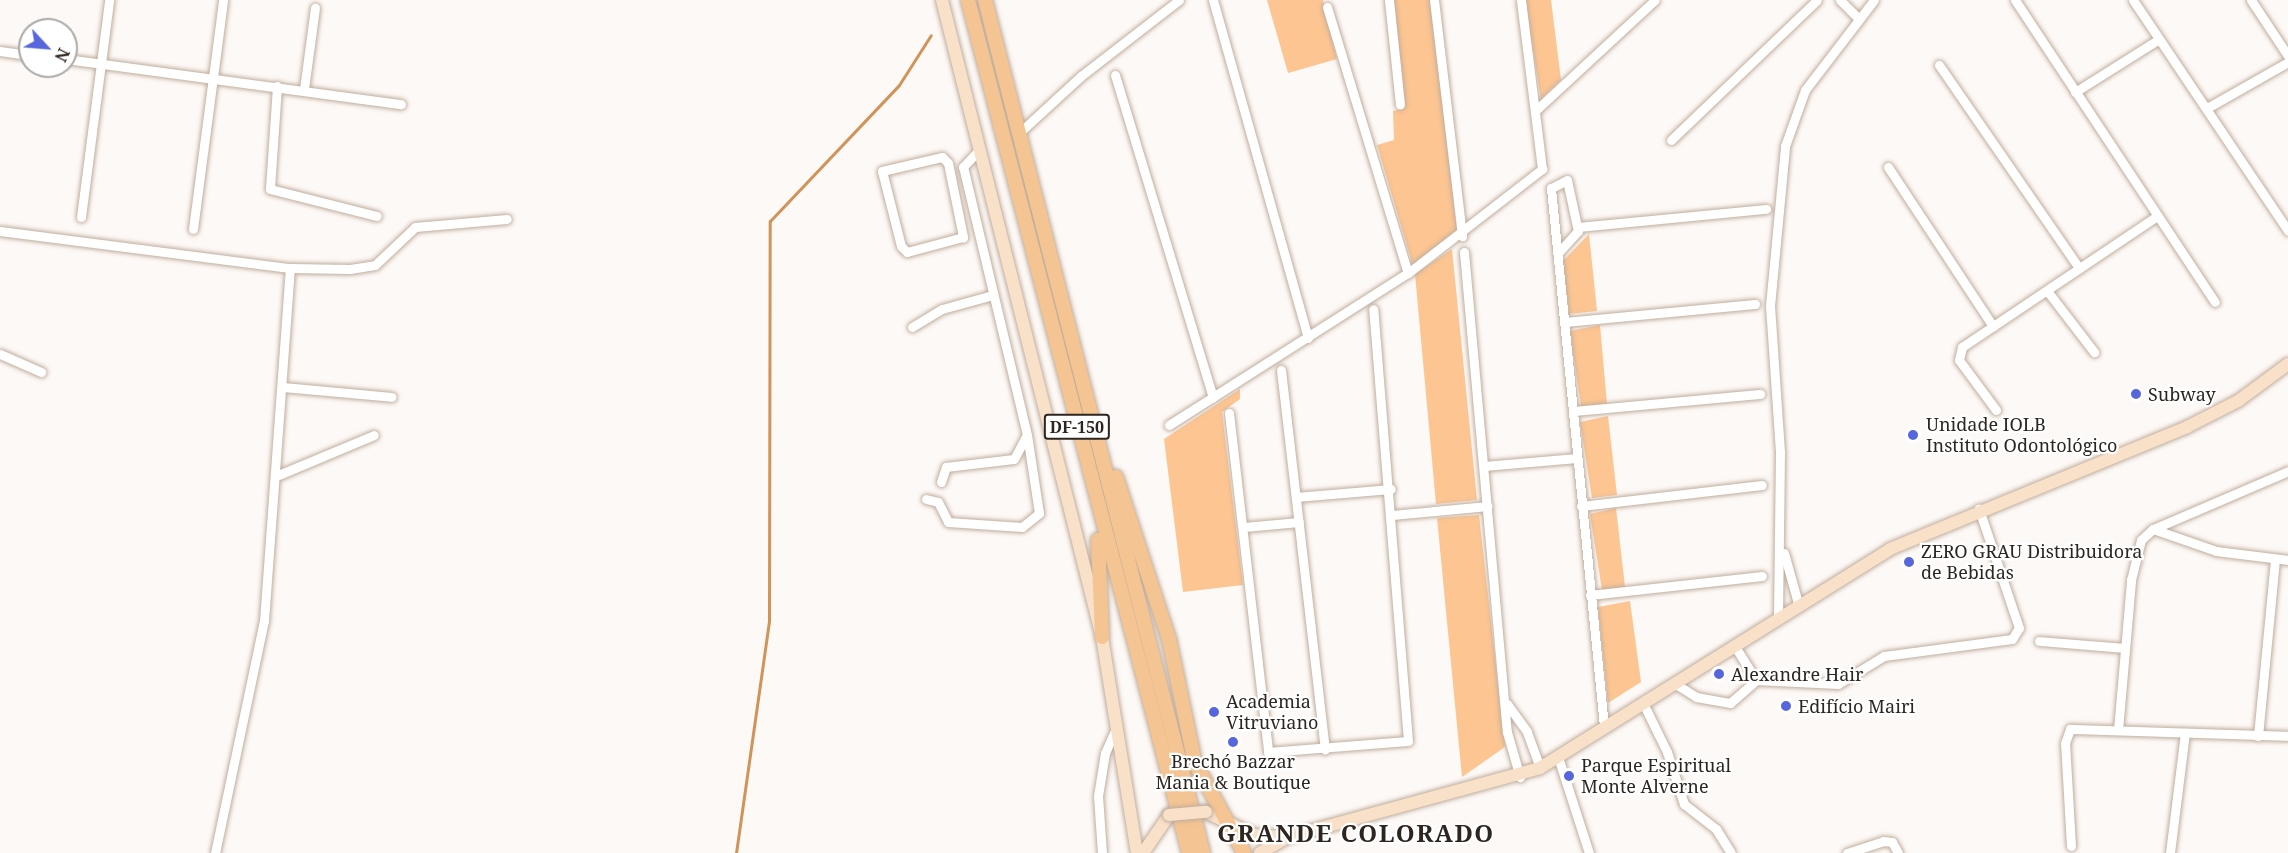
<!DOCTYPE html>
<html>
<head>
<meta charset="utf-8">
<style>
  body { margin:0 }
  #map { position:relative; width:2288px; height:853px; overflow:hidden; background:#fdf9f6; font-family:"Noto Serif",serif }
  div>[style] { position:absolute }
  .green>* { inset:0; background:#fcc592 }
  .stream>* { height:3px; margin:-1.5px; padding:0 1.5px; transform-origin:1.5px; border-radius:1.5px; background:#d09359 }
  .roads { filter:drop-shadow(0 0 2px #c0ad9d) drop-shadow(0 0 2px #c0ad9d) }
  .street>* { height:9px; margin:-4.5px; padding:0 4.5px; transform-origin:4.5px; border-radius:4.5px; background:#fff }
  .secondary>* { height:12px; margin:-6px; padding:0 6px; transform-origin:6px; border-radius:6px; background:#f9e1c9 }
  .primary>* { height:14px; margin:-7px; padding:0 7px; transform-origin:7px; border-radius:7px; background:#f4c492 }
  .bridges { filter:drop-shadow(0 0 2px #c0ad9d) drop-shadow(0 0 2px #c0ad9d) }
  .secondary-bridge>* { height:12px; margin:-6px; padding:0 6px; transform-origin:6px; border-radius:6px; background:#f9e1c9 }
  .dots>* { width:16px; height:16px; translate:-50% -50%; box-sizing:border-box; border:3px solid #fff; border-radius:50% }
  span { translate:-50% -50%; white-space:nowrap; text-align:center; line-height:1.15; -webkit-text-stroke:4.5px #fff; paint-order:stroke }
  .shield-label span { padding:2px 4px; background:#fff; border:2px solid; border-radius:4px; -webkit-text-stroke-width:0 }
  .shield-label { font-size:16px; color:#2d251f; font-weight:700 }
  .poi-label { font-size:18px; color:#2d251f }
  .left { translate:0 -50%; text-align:left }
  .district-label { font-size:24px; color:#2d251f; font-weight:700; letter-spacing:1.5px }
  .north { position:absolute; left:18px; top:18px; width:60px; height:60px; box-sizing:border-box; background:#fff; border:2px solid #aba8a5; border-radius:50%; rotate:116deg; font-size:16px; font-weight:700; line-height:24px; text-align:center; color:#2d251f }
  .north::after { content:''; display:block; margin:auto; width:21px; height:27px; background:#5766dc; clip-path:polygon(50% 0,100% 100%,50% 72%,0 100%) }
</style>
</head>
<body>
<div id="map">
  <div class="green">
    <div style="clip-path:polygon(1267px 0,1323px 0,1337px 59px,1288px 73px)"></div>
    <div style="clip-path:polygon(1393px 0,1431px 0,1457px 232px,1413px 266px,1377px 145px,1394px 140px,1393px 111px,1404px 108px)"></div>
    <div style="clip-path:polygon(1525px 0,1551px 0,1561px 80px,1541px 99px)"></div>
    <div style="clip-path:polygon(1589px 234px,1597px 311px,1569px 314px,1563px 261px)"></div>
    <div style="clip-path:polygon(1452px 249px,1477px 500px,1436px 504px,1415px 274px)"></div>
    <div style="clip-path:polygon(1600px 325px,1607px 404px,1581px 406px,1570px 331px)"></div>
    <div style="clip-path:polygon(1240px 389px,1240px 399px,1222px 412px,1243px 585px,1183px 592px,1164px 439px)"></div>
    <div style="clip-path:polygon(1608px 416px,1617px 495px,1592px 498px,1580px 422px)"></div>
    <div style="clip-path:polygon(1616px 508px,1625px 587px,1602px 590px,1590px 514px)"></div>
    <div style="clip-path:polygon(1479px 515px,1505px 747px,1462px 777px,1437px 518px)"></div>
    <div style="clip-path:polygon(1630px 601px,1641px 682px,1608px 703px,1598px 607px)"></div>
  </div>
  <div class="stream">
    <div style="left:736px;top:853px;width:234px;rotate:-81.9deg"></div>
    <div style="left:769px;top:621px;width:400px;rotate:-89.9deg"></div>
    <div style="left:770px;top:221px;width:187px;rotate:-46.5deg"></div>
    <div style="left:899px;top:85px;width:59px;rotate:-57.4deg"></div>
  </div>
  <div class="roads">
    <div class="street">
      <div style="left:1213px;top:0;width:351px;rotate:74.3deg"></div>
      <div style="left:1389px;top:0;width:105px;rotate:84deg"></div>
      <div style="left:1434px;top:0;width:238px;rotate:83.2deg"></div>
      <div style="left:1840px;top:0;width:27px;rotate:45deg"></div>
      <div style="left:2015px;top:0;width:362px;rotate:56.5deg"></div>
      <div style="left:2133px;top:0;width:278px;rotate:56.1deg"></div>
      <div style="left:2251px;top:0;width:67px;rotate:56.5deg"></div>
      <div style="left:1327px;top:7px;width:278px;rotate:73.1deg"></div>
      <div style="left:0;top:51px;width:30px;rotate:8deg"></div>
      <div style="left:66px;top:59px;width:338px;rotate:7.7deg"></div>
      <div style="left:1939px;top:65px;width:247px;rotate:55.4deg"></div>
      <div style="left:1115px;top:75px;width:337px;rotate:73.1deg"></div>
      <div style="left:277px;top:86px;width:103px;rotate:93.9deg"></div>
      <div style="left:270px;top:189px;width:110px;rotate:14.2deg"></div>
      <div style="left:304px;top:89px;width:82px;rotate:-82.3deg"></div>
      <div style="left:2075px;top:92px;width:99px;rotate:-32.2deg"></div>
      <div style="left:2207px;top:108px;width:93px;rotate:-29.6deg"></div>
      <div style="left:1535px;top:111px;width:163px;rotate:-42.8deg"></div>
      <div style="left:1019px;top:133px;width:84px;rotate:-42.6deg"></div>
      <div style="left:1081px;top:76px;width:124px;rotate:-37.8deg"></div>
      <div style="left:1671px;top:140px;width:202px;rotate:-43.8deg"></div>
      <div style="left:942px;top:157px;width:8px;rotate:45deg"></div>
      <div style="left:948px;top:163px;width:76px;rotate:78.5deg"></div>
      <div style="left:963px;top:237px;width:58px;rotate:165deg"></div>
      <div style="left:907px;top:252px;width:8px;rotate:-135deg"></div>
      <div style="left:901px;top:246px;width:77px;rotate:-104.2deg"></div>
      <div style="left:882px;top:171px;width:62px;rotate:-13.1deg"></div>
      <div style="left:1888px;top:167px;width:191px;rotate:56.6deg"></div>
      <div style="left:81px;top:217px;width:219px;rotate:-82.6deg"></div>
      <div style="left:1578px;top:227px;width:189px;rotate:-5.5deg"></div>
      <div style="left:193px;top:229px;width:231px;rotate:-82.5deg"></div>
      <div style="left:0;top:231px;width:292px;rotate:7.3deg"></div>
      <div style="left:290px;top:268px;width:60px;rotate:1deg"></div>
      <div style="left:350px;top:269px;width:25px;rotate:-9deg"></div>
      <div style="left:375px;top:265px;width:55px;rotate:-43.5deg"></div>
      <div style="left:415px;top:227px;width:92px;rotate:-5deg"></div>
      <div style="left:1464px;top:252px;width:482px;rotate:84.9deg"></div>
      <div style="left:1507px;top:732px;width:47px;rotate:73.9deg"></div>
      <div style="left:1558px;top:253px;width:30px;rotate:-48deg"></div>
      <div style="left:1578px;top:231px;width:52px;rotate:-102.2deg"></div>
      <div style="left:1567px;top:180px;width:18px;rotate:153deg"></div>
      <div style="left:1551px;top:188px;width:542px;rotate:84.38deg"></div>
      <div style="left:2048px;top:292px;width:76px;rotate:52.5deg"></div>
      <div style="left:1564px;top:322px;width:192px;rotate:-5.4deg"></div>
      <div style="left:912px;top:327px;width:35px;rotate:-31deg"></div>
      <div style="left:942px;top:309px;width:53px;rotate:-15.4deg"></div>
      <div style="left:0;top:354px;width:45px;rotate:23.7deg"></div>
      <div style="left:1281px;top:370px;width:382px;rotate:83.4deg"></div>
      <div style="left:283px;top:387px;width:109px;rotate:5.2deg"></div>
      <div style="left:1996px;top:410px;width:62px;rotate:-126.5deg"></div>
      <div style="left:1959px;top:360px;width:13px;rotate:-77deg"></div>
      <div style="left:1962px;top:347px;width:235px;rotate:-33.9deg"></div>
      <div style="left:1573px;top:411px;width:188px;rotate:-5.2deg"></div>
      <div style="left:1229px;top:413px;width:341px;rotate:83.4deg"></div>
      <div style="left:1268px;top:752px;width:140px;rotate:-4.5deg"></div>
      <div style="left:1408px;top:741px;width:433px;rotate:-94.6deg"></div>
      <div style="left:1169px;top:425px;width:283px;rotate:-32.5deg"></div>
      <div style="left:1408px;top:273px;width:170px;rotate:-37.8deg"></div>
      <div style="left:1542px;top:169px;width:170px;rotate:-97.1deg"></div>
      <div style="left:1484px;top:466px;width:93px;rotate:-4.9deg"></div>
      <div style="left:276px;top:476px;width:106px;rotate:-22.7deg"></div>
      <div style="left:941px;top:482px;width:16px;rotate:-72deg"></div>
      <div style="left:946px;top:467px;width:68px;rotate:-6.7deg"></div>
      <div style="left:1014px;top:459px;width:27px;rotate:-62deg"></div>
      <div style="left:1296px;top:497px;width:95px;rotate:-4.8deg"></div>
      <div style="left:926px;top:499px;width:12px;rotate:14deg"></div>
      <div style="left:938px;top:502px;width:22px;rotate:63deg"></div>
      <div style="left:948px;top:522px;width:74px;rotate:3.9deg"></div>
      <div style="left:1022px;top:527px;width:22px;rotate:-39deg"></div>
      <div style="left:1039px;top:513px;width:79px;rotate:-98.7deg"></div>
      <div style="left:1027px;top:435px;width:276px;rotate:-103.4deg"></div>
      <div style="left:963px;top:167px;width:25px;rotate:-47deg"></div>
      <div style="left:1581px;top:506px;width:182px;rotate:-6.6deg"></div>
      <div style="left:1392px;top:515px;width:96px;rotate:-5.4deg"></div>
      <div style="left:1244px;top:527px;width:55px;rotate:-5.2deg"></div>
      <div style="left:2153px;top:529px;width:67px;rotate:19.2deg"></div>
      <div style="left:2216px;top:551px;width:73px;rotate:7.1deg"></div>
      <div style="left:1784px;top:553px;width:52px;rotate:74.4deg"></div>
      <div style="left:1590px;top:595px;width:173px;rotate:-6.3deg"></div>
      <div style="left:1778px;top:616px;width:164px;rotate:-89.3deg"></div>
      <div style="left:1780px;top:452px;width:146px;rotate:-93.9deg"></div>
      <div style="left:1770px;top:306px;width:161px;rotate:-84.6deg"></div>
      <div style="left:1785px;top:146px;width:59px;rotate:-70.3deg"></div>
      <div style="left:1805px;top:90px;width:113px;rotate:-52.5deg"></div>
      <div style="left:2039px;top:641px;width:85px;rotate:4.7deg"></div>
      <div style="left:1734px;top:645px;width:41px;rotate:57.8deg"></div>
      <div style="left:1674px;top:683px;width:26px;rotate:32deg"></div>
      <div style="left:1696px;top:697px;width:35px;rotate:10deg"></div>
      <div style="left:1730px;top:703px;width:35px;rotate:-41deg"></div>
      <div style="left:1756px;top:680px;width:82px;rotate:2.8deg"></div>
      <div style="left:1838px;top:684px;width:54px;rotate:-31.3deg"></div>
      <div style="left:1884px;top:656px;width:129px;rotate:-7.6deg"></div>
      <div style="left:2012px;top:639px;width:13px;rotate:-58deg"></div>
      <div style="left:2019px;top:628px;width:126px;rotate:-108.6deg"></div>
      <div style="left:1643px;top:703px;width:55px;rotate:63.9deg"></div>
      <div style="left:1667px;top:752px;width:55px;rotate:71.9deg"></div>
      <div style="left:1684px;top:804px;width:41px;rotate:38deg"></div>
      <div style="left:1716px;top:829px;width:28px;rotate:58deg"></div>
      <div style="left:1507px;top:704px;width:34px;rotate:54deg"></div>
      <div style="left:1527px;top:732px;width:38px;rotate:70deg"></div>
      <div style="left:2118px;top:730px;width:151px;rotate:-85deg"></div>
      <div style="left:2131px;top:580px;width:41px;rotate:-76deg"></div>
      <div style="left:2141px;top:540px;width:16px;rotate:-43deg"></div>
      <div style="left:2153px;top:529px;width:147px;rotate:-23.2deg"></div>
      <div style="left:2258px;top:736px;width:178px;rotate:-84.5deg"></div>
      <div style="left:1558px;top:757px;width:101px;rotate:72.1deg"></div>
      <div style="left:2071px;top:846px;width:103px;rotate:-93.3deg"></div>
      <div style="left:2065px;top:743px;width:15px;rotate:-70deg"></div>
      <div style="left:2070px;top:729px;width:218px;rotate:1.8deg"></div>
      <div style="left:215px;top:853px;width:237px;rotate:-78.1deg"></div>
      <div style="left:264px;top:621px;width:354px;rotate:-85.8deg"></div>
      <div style="left:1102px;top:853px;width:57px;rotate:-94deg"></div>
      <div style="left:1098px;top:796px;width:44px;rotate:-80.8deg"></div>
      <div style="left:1105px;top:753px;width:27px;rotate:-66deg"></div>
      <div style="left:1847px;top:853px;width:38px;rotate:-18deg"></div>
      <div style="left:1883px;top:841px;width:9px;rotate:6deg"></div>
      <div style="left:1892px;top:842px;width:13px;rotate:61deg"></div>
      <div style="left:2170px;top:853px;width:121px;rotate:-82.9deg"></div>
    </div>
    <div class="secondary">
      <div style="left:942px;top:0;width:657px;rotate:75.9deg"></div>
      <div style="left:1102px;top:637px;width:219px;rotate:80.8deg"></div>
      <div style="left:1206px;top:812px;width:53px;rotate:25.6deg"></div>
      <div style="left:1254px;top:835px;width:30px;rotate:4deg"></div>
      <div style="left:1143px;top:853px;width:46px;rotate:-55.6deg"></div>
      <div style="left:1260px;top:853px;width:32px;rotate:-30deg"></div>
      <div style="left:1288px;top:837px;width:261px;rotate:-15.3deg"></div>
      <div style="left:1540px;top:768px;width:413px;rotate:-32deg"></div>
      <div style="left:1890px;top:549px;width:321px;rotate:-22.3deg"></div>
      <div style="left:2187px;top:427px;width:57px;rotate:-27deg"></div>
      <div style="left:2238px;top:401px;width:62px;rotate:-36.5deg"></div>
    </div>
    <div class="primary">
      <div style="left:968px;top:0;width:881px;rotate:75.47deg"></div>
      <div style="left:985px;top:0;width:880px;rotate:75.66deg"></div>
      <div style="left:1116px;top:477px;width:170px;rotate:71.9deg"></div>
      <div style="left:1169px;top:639px;width:127px;rotate:78.2deg"></div>
      <div style="left:1195px;top:763px;width:102px;rotate:61.4deg"></div>
      <div style="left:1098px;top:540px;width:97px;rotate:87.6deg"></div>
    </div>
  </div>
  <div class="bridges">
    <div class="secondary-bridge">
      <div style="left:1169px;top:815px;width:37px;rotate:-5deg"></div>
    </div>
  </div>
  <div class="dots">
    <div style="left:2136px;top:394px;background:#5766dc"></div>
    <div style="left:1913px;top:435px;background:#5766dc"></div>
    <div style="left:1909px;top:562px;background:#5766dc"></div>
    <div style="left:1719px;top:674px;background:#5766dc"></div>
    <div style="left:1786px;top:706px;background:#5766dc"></div>
    <div style="left:1214px;top:712px;background:#5766dc"></div>
    <div style="left:1233px;top:742px;background:#5766dc"></div>
    <div style="left:1569px;top:776px;background:#5766dc"></div>
  </div>
  <div class="shield-label">
    <span style="left:1077px;top:427px">DF-150</span>
  </div>
  <div class="poi-label">
    <span class="left" style="left:2148px;top:394px">Subway</span>
    <span class="left" style="left:1926px;top:435px">Unidade IOLB<br>Instituto Odontológico</span>
    <span class="left" style="left:1921px;top:562px">ZERO GRAU Distribuidora<br>de Bebidas</span>
    <span class="left" style="left:1731px;top:674px">Alexandre Hair</span>
    <span class="left" style="left:1226px;top:712px">Academia<br>Vitruviano</span>
    <span class="left" style="left:1798px;top:706px">Edifício Mairi</span>
    <span style="left:1233px;top:772px">Brechó Bazzar<br>Mania &amp; Boutique</span>
    <span class="left" style="left:1581px;top:776px">Parque Espiritual<br>Monte Alverne</span>
  </div>
  <div class="district-label">
    <span style="left:1356px;top:833px">GRANDE COLORADO</span>
  </div>
  <div class="north">N</div>
</div>
</body>
</html>
